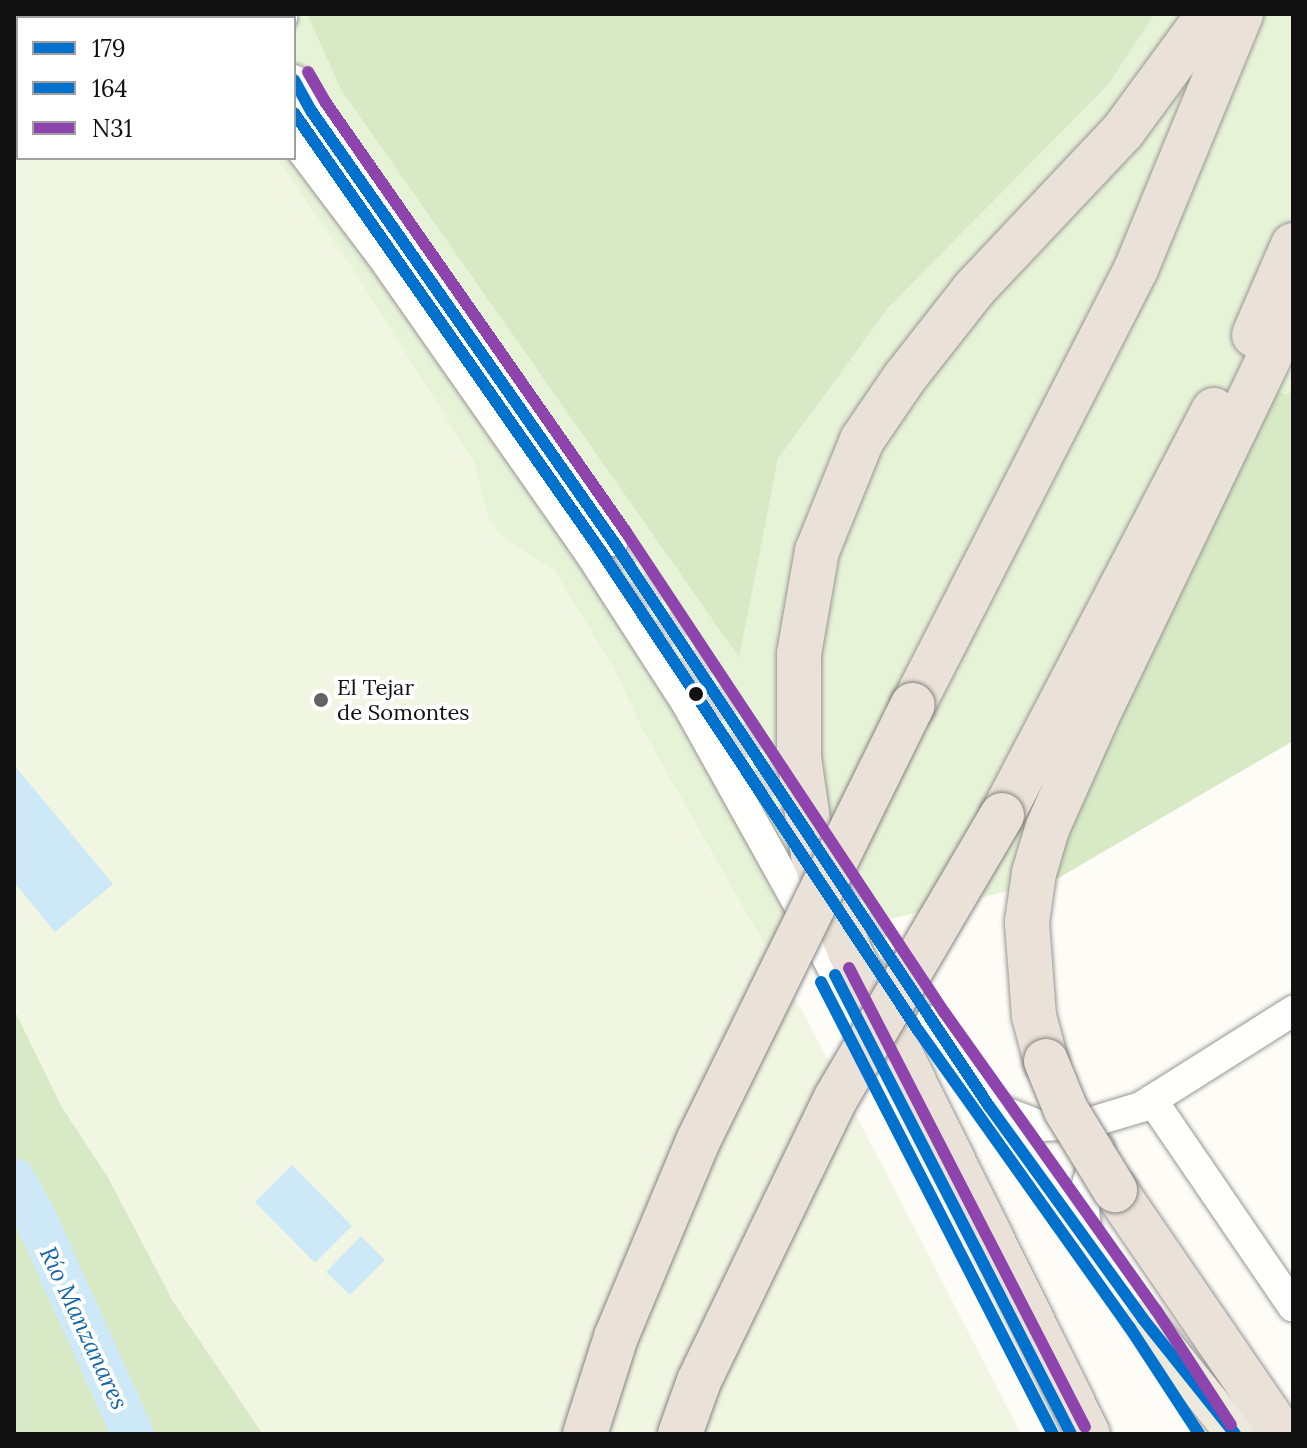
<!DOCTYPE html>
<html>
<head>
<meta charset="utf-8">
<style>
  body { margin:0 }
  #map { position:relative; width:1307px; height:1448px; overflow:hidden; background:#fdfcf7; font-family:Lora,serif }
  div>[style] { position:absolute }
  .green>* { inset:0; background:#e7f3d7 }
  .forest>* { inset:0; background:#d8eac5 }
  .pitch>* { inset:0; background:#f0f6e1 }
  .water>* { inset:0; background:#cde8f7 }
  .river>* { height:42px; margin:-21px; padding:0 21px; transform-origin:21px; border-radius:21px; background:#cde8f7 }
  .minor-tunnel>* { height:30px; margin-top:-15px; transform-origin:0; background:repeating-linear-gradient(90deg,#dad9d4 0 30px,transparent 0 45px) }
  .roads { filter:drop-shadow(0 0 2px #979795) drop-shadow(0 0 2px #979795) }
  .minor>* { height:30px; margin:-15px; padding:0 15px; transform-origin:15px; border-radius:15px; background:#fffffe }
  .major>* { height:38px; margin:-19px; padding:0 19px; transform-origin:19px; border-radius:19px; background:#ede9dc }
  .highway>* { height:44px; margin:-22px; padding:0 22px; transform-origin:22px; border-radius:22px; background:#eae1d8 }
  .bridges { filter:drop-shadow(0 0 2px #858482) drop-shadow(0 0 2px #858482) }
  .highway-bridge>* { height:44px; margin:-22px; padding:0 22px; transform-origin:22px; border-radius:22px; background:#eae1d8 }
  .bus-1>* { height:12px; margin:-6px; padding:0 6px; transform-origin:6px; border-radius:6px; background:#0072ce }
  .bus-2>* { height:12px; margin:-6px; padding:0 6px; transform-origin:6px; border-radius:6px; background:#0072ce }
  .bus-3>* { height:12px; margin:-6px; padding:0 6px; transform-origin:6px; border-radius:6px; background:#8e44ad }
  .dots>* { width:22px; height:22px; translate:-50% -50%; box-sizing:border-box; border:4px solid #fff; border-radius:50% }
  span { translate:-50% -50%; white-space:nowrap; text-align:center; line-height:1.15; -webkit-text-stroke:8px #fff; paint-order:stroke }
  .poi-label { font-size:22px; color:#111 }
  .left { translate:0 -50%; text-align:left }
  .water-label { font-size:24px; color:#1768a6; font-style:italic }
  .frame { position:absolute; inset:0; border:16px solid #111; pointer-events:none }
  .legend { position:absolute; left:16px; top:16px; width:280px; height:144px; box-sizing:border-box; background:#fff; border:2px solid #a0a0a0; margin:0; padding:10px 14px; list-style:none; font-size:24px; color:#111 }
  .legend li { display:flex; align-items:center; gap:16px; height:40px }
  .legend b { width:40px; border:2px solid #a0a0a0 }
</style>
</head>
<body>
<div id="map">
  <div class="green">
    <div style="clip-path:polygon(14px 14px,123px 18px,18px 18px,18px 158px,294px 158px,294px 18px,125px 18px,125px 14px,307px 14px,341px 90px,738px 657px,778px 459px,889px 307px,1108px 85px,1155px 14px,1293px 14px,1293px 383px,1288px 395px,1271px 390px,1055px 880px,766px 948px,642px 729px,615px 671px,553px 569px,539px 561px,485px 649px,14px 221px)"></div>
  </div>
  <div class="forest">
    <div style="clip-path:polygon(307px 14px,1155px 14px,1108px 85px,889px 307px,778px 459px,739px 658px,341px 90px)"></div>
    <div style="clip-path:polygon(1293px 383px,1293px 741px,1055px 880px,1060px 845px,1271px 389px,1288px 395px)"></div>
    <div style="clip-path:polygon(14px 1009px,62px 1107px,108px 1177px,173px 1301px,263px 1434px,14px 1434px)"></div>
  </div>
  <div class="pitch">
    <div style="clip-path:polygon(14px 14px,125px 14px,125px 18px,18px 18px,18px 158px,277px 158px,353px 269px,474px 462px,489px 519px,504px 539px,553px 569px,615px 671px,642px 729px,805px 1016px,1021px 1434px,263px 1434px,173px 1301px,108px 1177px,62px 1107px,14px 1009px)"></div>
  </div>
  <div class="water">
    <div style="clip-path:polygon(14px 765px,113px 884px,55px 932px,14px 882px)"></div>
    <div style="clip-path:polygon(292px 1165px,352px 1226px,315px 1263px,255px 1202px)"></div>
    <div style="clip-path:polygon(361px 1236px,385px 1260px,350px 1295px,326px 1272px)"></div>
  </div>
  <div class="river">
    <div style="left:14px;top:1179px;width:39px;rotate:61deg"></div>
    <div style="left:33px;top:1213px;width:243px;rotate:65.7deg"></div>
  </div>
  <div class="minor-tunnel">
    <div style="left:613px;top:541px;width:346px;rotate:56.5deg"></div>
    <div style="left:837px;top:880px;width:169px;rotate:56.3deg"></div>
  </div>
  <div class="roads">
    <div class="minor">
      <div style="left:281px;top:14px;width:4px;rotate:76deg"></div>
      <div style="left:166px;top:18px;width:4px;rotate:-76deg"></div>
      <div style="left:294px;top:80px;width:37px;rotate:61deg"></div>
      <div style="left:312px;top:112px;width:524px;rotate:54.95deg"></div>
      <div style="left:294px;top:140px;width:144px;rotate:52.9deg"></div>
      <div style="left:381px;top:255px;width:366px;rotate:55deg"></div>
      <div style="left:591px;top:555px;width:177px;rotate:57.2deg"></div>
      <div style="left:687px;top:704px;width:261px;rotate:60.9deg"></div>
      <div style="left:814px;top:932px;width:137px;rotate:63.1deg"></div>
      <div style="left:931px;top:1021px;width:389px;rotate:54.6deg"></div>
      <div style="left:1152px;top:1100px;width:250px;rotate:55.7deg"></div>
      <div style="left:989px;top:1106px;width:56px;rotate:21deg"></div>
      <div style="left:1041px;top:1126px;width:44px;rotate:-2.6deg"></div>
      <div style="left:1085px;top:1124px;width:59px;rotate:-16.9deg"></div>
      <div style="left:1141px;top:1107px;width:180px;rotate:-32.3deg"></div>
      <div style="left:1087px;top:1240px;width:43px;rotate:-95.3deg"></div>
      <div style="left:1083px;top:1197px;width:52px;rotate:-72.3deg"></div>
    </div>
    <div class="major">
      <div style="left:1143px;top:1319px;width:147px;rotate:51.3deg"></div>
    </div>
    <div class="highway">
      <div style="left:1254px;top:335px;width:98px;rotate:-66.6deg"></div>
      <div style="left:913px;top:705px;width:490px;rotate:-62.9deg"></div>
      <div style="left:1136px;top:269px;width:276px;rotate:-67.6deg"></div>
      <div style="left:1002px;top:815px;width:457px;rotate:-62.4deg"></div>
      <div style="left:1046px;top:1061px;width:47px;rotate:-104.9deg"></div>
      <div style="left:1034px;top:1016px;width:94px;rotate:-94.3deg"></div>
      <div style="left:1027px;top:922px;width:49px;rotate:-81.9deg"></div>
      <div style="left:1034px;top:873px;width:46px;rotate:-73.5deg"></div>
      <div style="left:1047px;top:829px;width:118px;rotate:-66deg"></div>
      <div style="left:1095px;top:721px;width:458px;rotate:-64.4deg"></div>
      <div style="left:1115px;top:1190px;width:296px;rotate:55.6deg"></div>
      <div style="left:1088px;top:1434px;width:538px;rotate:-116.28deg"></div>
      <div style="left:850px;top:952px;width:105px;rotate:-110.7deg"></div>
      <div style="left:813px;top:854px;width:97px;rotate:-98.3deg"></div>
      <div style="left:799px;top:758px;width:104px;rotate:-90deg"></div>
      <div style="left:799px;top:654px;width:105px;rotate:-80.1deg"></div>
      <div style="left:817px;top:551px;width:120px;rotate:-67.9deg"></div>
      <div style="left:862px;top:440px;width:76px;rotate:-55.7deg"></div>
      <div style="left:905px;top:377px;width:113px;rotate:-51.8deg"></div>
      <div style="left:975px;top:288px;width:216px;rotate:-46.7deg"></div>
      <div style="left:1123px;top:131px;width:145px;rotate:-53.7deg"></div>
    </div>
  </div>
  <div class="bridges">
    <div class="highway-bridge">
      <div style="left:1046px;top:1061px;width:53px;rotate:67.8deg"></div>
      <div style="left:1066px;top:1110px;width:94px;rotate:58.5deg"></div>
      <div style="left:585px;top:1434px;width:102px;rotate:-72.3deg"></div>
      <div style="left:616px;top:1337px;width:212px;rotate:-67.3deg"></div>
      <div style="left:698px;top:1141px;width:486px;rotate:-63.8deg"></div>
      <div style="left:680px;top:1434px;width:56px;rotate:-70.3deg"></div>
      <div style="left:699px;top:1381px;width:314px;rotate:-64.2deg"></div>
      <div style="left:836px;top:1098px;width:328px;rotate:-59.6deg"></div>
    </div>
  </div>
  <div class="bus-1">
    <div style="left:294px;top:80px;width:37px;rotate:61deg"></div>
    <div style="left:312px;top:112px;width:524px;rotate:54.95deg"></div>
    <div style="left:613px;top:541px;width:679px;rotate:56.36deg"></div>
    <div style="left:989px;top:1106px;width:263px;rotate:54.1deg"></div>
    <div style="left:1143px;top:1319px;width:147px;rotate:51.3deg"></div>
    <div style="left:835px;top:975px;width:516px;rotate:62.79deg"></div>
  </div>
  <div class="bus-2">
    <div style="left:294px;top:113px;width:533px;rotate:55deg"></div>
    <div style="left:600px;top:550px;width:576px;rotate:56.48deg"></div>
    <div style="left:918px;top:1030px;width:366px;rotate:54.6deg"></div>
    <div style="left:1130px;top:1328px;width:126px;rotate:56.9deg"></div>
    <div style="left:821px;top:982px;width:508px;rotate:62.83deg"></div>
  </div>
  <div class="bus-3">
    <div style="left:308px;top:72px;width:36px;rotate:60deg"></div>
    <div style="left:326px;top:103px;width:523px;rotate:55.03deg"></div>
    <div style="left:626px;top:532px;width:576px;rotate:56.48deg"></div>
    <div style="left:944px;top:1012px;width:366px;rotate:54.6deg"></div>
    <div style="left:1156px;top:1310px;width:137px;rotate:56.9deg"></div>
    <div style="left:849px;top:968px;width:516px;rotate:62.79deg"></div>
  </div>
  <div class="dots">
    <div style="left:696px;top:694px;background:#111"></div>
    <div style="left:321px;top:700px;background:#646362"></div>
  </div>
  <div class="poi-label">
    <span class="left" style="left:337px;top:700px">El Tejar<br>de Somontes</span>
  </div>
  <div class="water-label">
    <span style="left:84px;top:1328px;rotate:65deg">Río Manzanares</span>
  </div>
  <div class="frame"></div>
  <ul class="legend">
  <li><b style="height:10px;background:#0072ce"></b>179</li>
  <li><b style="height:10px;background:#0072ce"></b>164</li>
  <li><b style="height:10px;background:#8e44ad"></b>N31</li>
  </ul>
</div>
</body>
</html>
